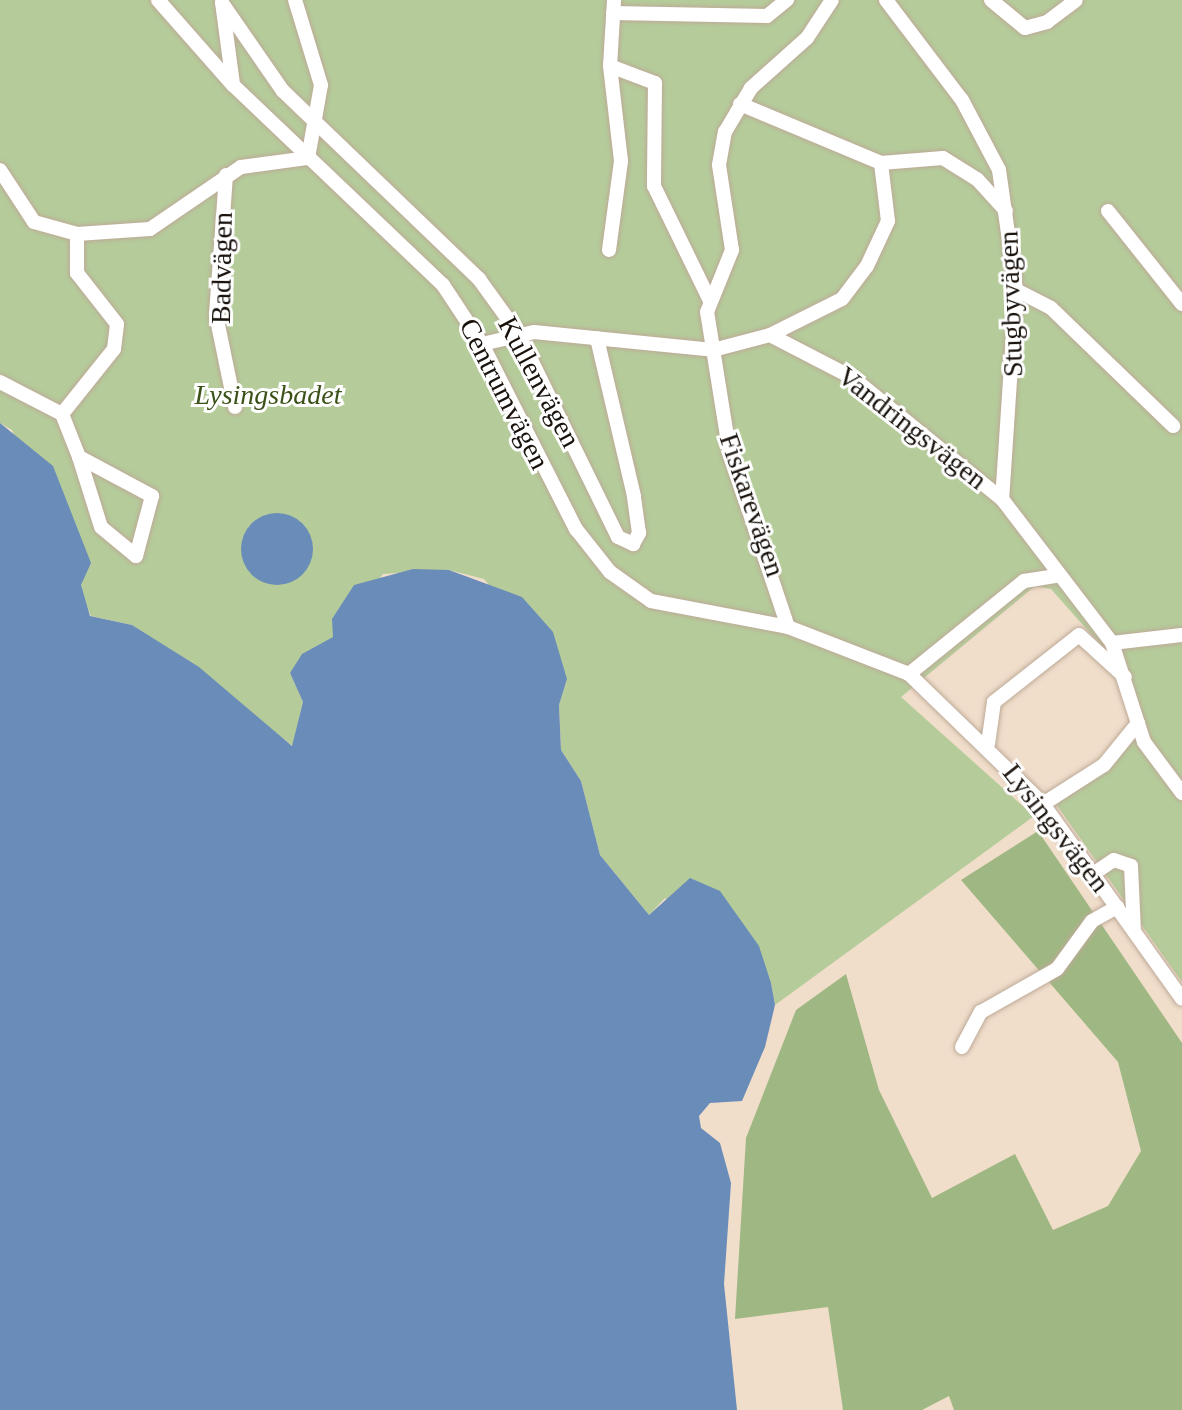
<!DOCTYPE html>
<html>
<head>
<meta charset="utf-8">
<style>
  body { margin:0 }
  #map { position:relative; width:1182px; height:1410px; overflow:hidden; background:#f0ddca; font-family:Georgia,serif }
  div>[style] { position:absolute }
  .green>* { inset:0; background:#b5cc9a }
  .forest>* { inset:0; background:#9fb782 }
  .water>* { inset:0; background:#6a8cb9 }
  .round { border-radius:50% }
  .roads { filter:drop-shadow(0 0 2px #bdaa98) drop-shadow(0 0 2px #bdaa98) }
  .minor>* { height:14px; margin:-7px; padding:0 7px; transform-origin:7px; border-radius:7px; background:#fff }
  span { translate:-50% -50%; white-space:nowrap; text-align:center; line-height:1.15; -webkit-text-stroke:6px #fff; paint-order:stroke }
  .street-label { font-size:28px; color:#19120c }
  .park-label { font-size:28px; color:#3b5118; font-style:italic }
</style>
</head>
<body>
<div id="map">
  <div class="green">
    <div style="clip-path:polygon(0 0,1182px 0,1182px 982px,1056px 804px,1109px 768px,1135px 737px,1113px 659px,1051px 589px,1035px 586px,901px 697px,1034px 816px,775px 1005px,771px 983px,665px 898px,649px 915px,600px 855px,581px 781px,561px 750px,559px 705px,567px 679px,484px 579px,449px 570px,383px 574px,333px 638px,290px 673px,303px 702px,293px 746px,132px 625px,91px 616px,12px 430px,0 423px)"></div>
  </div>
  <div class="forest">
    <div style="clip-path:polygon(1038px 831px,1182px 1043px,1182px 1410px,954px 1410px,949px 1396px,922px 1410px,843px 1410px,828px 1307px,735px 1319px,746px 1138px,796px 1010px,846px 974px,879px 1090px,932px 1198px,1015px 1154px,1053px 1230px,1108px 1206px,1141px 1151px,1118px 1062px,961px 880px)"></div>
  </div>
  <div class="water">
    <div style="clip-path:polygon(0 423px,53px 466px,91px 563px,81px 585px,90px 616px,132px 625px,199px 667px,292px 746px,303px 702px,290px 673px,302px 654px,333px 637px,332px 619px,354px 585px,413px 569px,449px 570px,522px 597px,553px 632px,567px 679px,559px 705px,561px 750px,581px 781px,600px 855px,649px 915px,690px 878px,720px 891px,759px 946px,771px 983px,775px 1005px,765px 1047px,742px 1101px,710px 1103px,699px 1116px,701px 1128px,720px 1143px,731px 1183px,724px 1284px,737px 1410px,0 1410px)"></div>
    <div class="round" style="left:241px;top:513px;width:72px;height:72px"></div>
  </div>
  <div class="roads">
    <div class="minor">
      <div style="left:158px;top:0;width:113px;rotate:48.6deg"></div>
      <div style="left:233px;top:85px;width:290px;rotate:43.6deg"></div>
      <div style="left:443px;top:285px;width:71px;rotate:56.5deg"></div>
      <div style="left:482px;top:344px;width:208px;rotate:63.1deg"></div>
      <div style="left:576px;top:529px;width:55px;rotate:51.7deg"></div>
      <div style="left:610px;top:572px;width:50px;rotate:35.3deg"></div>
      <div style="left:651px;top:601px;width:139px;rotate:10.7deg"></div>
      <div style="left:788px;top:627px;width:130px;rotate:21.2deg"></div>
      <div style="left:909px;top:674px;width:187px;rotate:44.1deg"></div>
      <div style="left:1043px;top:804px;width:239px;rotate:54.5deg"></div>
      <div style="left:886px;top:0;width:126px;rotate:52.8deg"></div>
      <div style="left:962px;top:100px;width:79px;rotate:62.1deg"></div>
      <div style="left:999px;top:170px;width:121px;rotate:81.9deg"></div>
      <div style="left:1016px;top:290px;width:209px;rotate:93.8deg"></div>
      <div style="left:991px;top:0;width:44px;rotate:39.5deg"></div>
      <div style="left:1025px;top:28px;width:23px;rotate:-15deg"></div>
      <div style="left:1047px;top:22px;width:36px;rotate:-37deg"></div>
      <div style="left:222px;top:2px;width:83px;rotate:82.4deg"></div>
      <div style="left:222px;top:3px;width:107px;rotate:55.3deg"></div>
      <div style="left:283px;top:91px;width:272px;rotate:43.8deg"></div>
      <div style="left:479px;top:279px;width:67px;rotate:54.2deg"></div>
      <div style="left:518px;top:333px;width:227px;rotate:63.9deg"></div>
      <div style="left:618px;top:537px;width:17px;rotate:25deg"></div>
      <div style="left:633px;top:544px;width:13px;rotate:-61deg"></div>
      <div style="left:639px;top:533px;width:37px;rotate:-98deg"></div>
      <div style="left:634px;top:496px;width:162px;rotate:-103.2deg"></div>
      <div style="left:613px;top:13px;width:154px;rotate:1.1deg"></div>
      <div style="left:767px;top:16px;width:26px;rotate:-39deg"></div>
      <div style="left:610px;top:66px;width:48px;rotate:20.7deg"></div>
      <div style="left:655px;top:83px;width:103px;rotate:90.6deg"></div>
      <div style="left:654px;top:186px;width:128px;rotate:64deg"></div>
      <div style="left:740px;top:104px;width:153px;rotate:22.7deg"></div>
      <div style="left:881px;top:163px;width:62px;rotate:-4.6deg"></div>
      <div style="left:943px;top:158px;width:40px;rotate:32deg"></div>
      <div style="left:977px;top:179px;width:43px;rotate:47.8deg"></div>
      <div style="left:0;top:170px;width:62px;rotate:56.8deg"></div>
      <div style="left:34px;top:222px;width:45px;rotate:15.6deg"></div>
      <div style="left:226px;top:175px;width:140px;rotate:94.1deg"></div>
      <div style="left:216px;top:315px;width:94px;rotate:78.3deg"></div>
      <div style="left:1108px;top:211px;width:119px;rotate:51.5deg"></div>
      <div style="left:609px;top:250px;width:90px;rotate:-82.3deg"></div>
      <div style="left:621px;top:161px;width:96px;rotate:-96.6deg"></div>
      <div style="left:610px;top:66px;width:66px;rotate:-86.5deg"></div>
      <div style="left:1016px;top:290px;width:39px;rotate:27deg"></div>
      <div style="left:1051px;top:308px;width:170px;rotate:44deg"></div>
      <div style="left:770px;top:335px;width:80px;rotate:-26.6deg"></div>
      <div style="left:842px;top:299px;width:41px;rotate:-52.9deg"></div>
      <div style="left:867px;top:266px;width:50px;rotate:-65deg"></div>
      <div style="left:888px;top:221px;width:58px;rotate:-96.9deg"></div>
      <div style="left:482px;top:344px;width:53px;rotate:-13deg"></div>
      <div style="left:534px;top:332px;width:180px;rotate:5.7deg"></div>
      <div style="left:713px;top:350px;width:59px;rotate:-14.7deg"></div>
      <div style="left:770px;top:335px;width:93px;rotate:27.4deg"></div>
      <div style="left:853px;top:378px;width:192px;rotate:39.1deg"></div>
      <div style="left:1002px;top:499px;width:181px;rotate:52.6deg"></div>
      <div style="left:1112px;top:643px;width:104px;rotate:72.1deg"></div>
      <div style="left:1144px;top:742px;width:64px;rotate:53.3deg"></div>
      <div style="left:0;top:382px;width:70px;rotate:27.3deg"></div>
      <div style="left:62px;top:414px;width:83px;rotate:-51.3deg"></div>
      <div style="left:114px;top:349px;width:25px;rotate:-83deg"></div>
      <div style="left:117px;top:324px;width:65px;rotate:-128.1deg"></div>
      <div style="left:77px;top:273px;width:39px;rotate:-90deg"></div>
      <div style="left:77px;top:234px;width:73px;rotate:-3.9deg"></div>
      <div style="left:150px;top:229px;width:110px;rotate:-34.3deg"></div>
      <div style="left:241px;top:167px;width:68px;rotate:-7.7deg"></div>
      <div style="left:308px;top:158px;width:74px;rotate:-79.9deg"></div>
      <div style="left:321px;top:85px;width:89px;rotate:-107deg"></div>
      <div style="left:62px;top:414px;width:46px;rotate:68.4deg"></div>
      <div style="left:79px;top:457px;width:83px;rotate:28.1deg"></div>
      <div style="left:152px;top:496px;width:62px;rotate:104.9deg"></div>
      <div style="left:136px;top:556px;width:45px;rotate:-140.4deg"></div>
      <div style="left:101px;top:527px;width:73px;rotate:-107.4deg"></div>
      <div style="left:788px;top:627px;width:182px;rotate:-108.6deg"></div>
      <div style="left:730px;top:455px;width:145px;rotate:-99.1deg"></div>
      <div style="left:707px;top:312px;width:67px;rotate:-68deg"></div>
      <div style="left:732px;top:250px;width:86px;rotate:-98.7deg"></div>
      <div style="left:719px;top:165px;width:34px;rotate:-80deg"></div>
      <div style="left:725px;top:132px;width:51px;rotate:-59.4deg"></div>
      <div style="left:751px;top:88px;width:75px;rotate:-41.8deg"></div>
      <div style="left:807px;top:38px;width:45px;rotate:-56.7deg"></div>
      <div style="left:1112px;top:643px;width:70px;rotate:-6.5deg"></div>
      <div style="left:909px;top:674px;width:148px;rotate:-39deg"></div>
      <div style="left:1024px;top:581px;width:36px;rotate:-9deg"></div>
      <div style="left:988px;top:744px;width:42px;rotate:-81.9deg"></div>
      <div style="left:994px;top:702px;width:108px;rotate:-38.2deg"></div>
      <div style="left:1079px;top:635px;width:62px;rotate:42.4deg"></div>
      <div style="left:1043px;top:804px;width:72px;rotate:-32.6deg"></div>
      <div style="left:1104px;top:765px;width:54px;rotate:-51deg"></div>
      <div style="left:1093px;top:874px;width:25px;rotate:-34deg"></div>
      <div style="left:1114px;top:860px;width:18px;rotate:19deg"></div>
      <div style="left:1131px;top:866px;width:65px;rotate:87.4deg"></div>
      <div style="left:962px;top:1047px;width:40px;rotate:-62deg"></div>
      <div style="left:981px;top:1012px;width:87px;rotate:-29.5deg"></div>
      <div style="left:1057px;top:969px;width:59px;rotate:-53.9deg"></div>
      <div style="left:1092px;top:921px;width:29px;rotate:-29deg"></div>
    </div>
  </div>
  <div class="street-label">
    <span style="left:222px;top:268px;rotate:-89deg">Badvägen</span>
    <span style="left:1011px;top:304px;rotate:-92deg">Stugbyvägen</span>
    <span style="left:539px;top:382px;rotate:62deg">Kullenvägen</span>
    <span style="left:504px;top:394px;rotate:63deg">Centrumvägen</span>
    <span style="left:912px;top:428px;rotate:38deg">Vandringsvägen</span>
    <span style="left:752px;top:505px;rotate:71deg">Fiskarevägen</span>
    <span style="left:1056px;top:828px;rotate:52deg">Lysingsvägen</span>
  </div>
  <div class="park-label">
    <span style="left:268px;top:395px">Lysingsbadet</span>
  </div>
</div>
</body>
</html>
